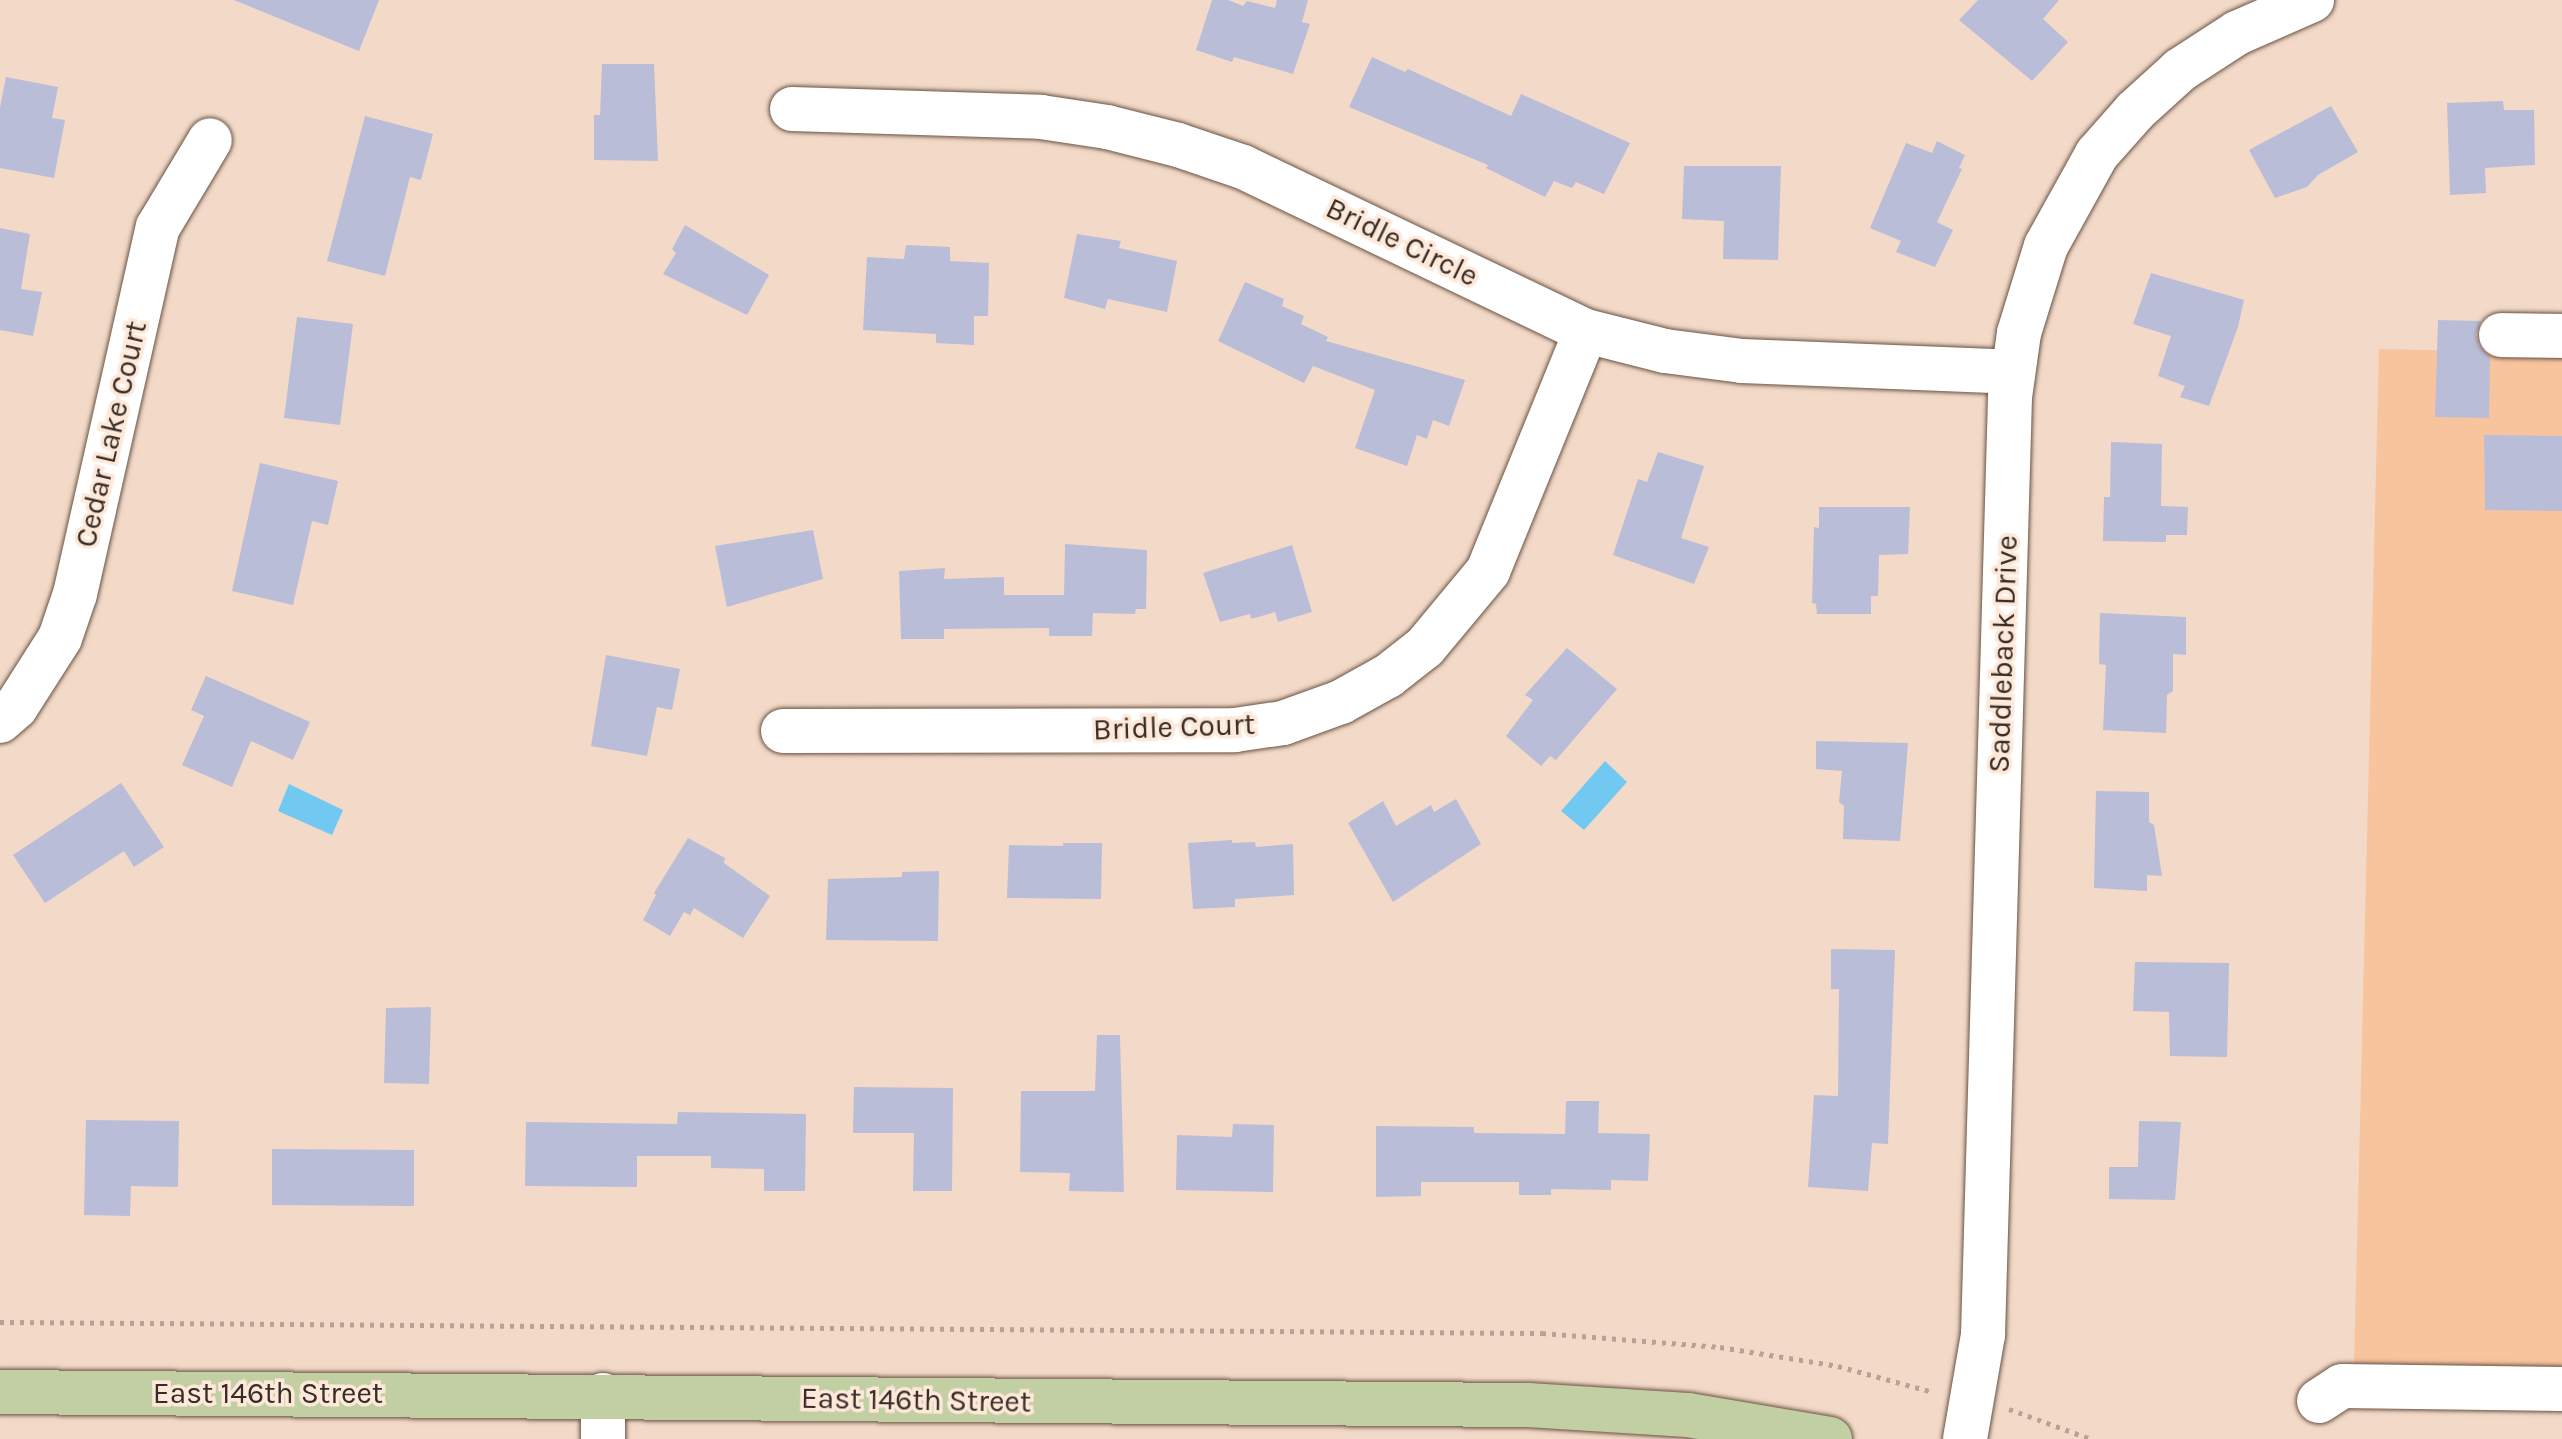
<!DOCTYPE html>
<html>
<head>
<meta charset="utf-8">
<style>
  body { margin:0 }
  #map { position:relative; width:2562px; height:1439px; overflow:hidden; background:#f3d9c7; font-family:Karla,sans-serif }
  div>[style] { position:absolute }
  .green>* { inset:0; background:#f8c49e }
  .water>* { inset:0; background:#71c9f2 }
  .building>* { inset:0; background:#babdd8 }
  .path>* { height:5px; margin-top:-2.5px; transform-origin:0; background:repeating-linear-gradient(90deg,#b7a294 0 4px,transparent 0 10px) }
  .roads { filter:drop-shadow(0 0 2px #695344) drop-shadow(0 0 2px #695344) }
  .minor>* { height:44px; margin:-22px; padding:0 22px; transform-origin:22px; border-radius:22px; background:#fff }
  .major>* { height:44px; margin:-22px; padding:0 22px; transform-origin:22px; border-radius:22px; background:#c2cfa3 }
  span { translate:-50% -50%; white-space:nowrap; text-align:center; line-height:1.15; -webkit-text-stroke:7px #fde8d9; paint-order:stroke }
  .street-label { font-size:30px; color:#372d26 }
</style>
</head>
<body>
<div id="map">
  <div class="green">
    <div style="clip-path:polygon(2379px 349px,2562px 353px,2562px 1368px,2354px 1366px)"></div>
  </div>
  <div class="water">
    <div style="clip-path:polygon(1605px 761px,1627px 782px,1584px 830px,1561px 811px)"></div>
    <div style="clip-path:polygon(289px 784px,343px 810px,332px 835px,278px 811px)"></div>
  </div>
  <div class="building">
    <div style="clip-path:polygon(234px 0,379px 0,359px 51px)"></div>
    <div style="clip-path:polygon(1212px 0,1228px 0,1243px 6px,1247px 1px,1275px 8px,1277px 0,1308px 0,1302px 22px,1310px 24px,1293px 74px,1234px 57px,1232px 62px,1196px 50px)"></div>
    <div style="clip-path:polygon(1978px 0,2059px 0,2043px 19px,2068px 42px,2032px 81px,1959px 20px)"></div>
    <div style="clip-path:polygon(1372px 57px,1405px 72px,1408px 69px,1511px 116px,1521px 94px,1630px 143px,1604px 194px,1576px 182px,1572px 188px,1554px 181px,1545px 197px,1486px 168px,1488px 165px,1349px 107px)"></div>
    <div style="clip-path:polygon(602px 64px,654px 64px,658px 161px,594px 160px,594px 115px,600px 115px)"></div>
    <div style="clip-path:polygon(6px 77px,58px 87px,52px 118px,65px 120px,54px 178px,0 168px,0 108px)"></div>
    <div style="clip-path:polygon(2503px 101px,2504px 110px,2534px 110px,2535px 165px,2485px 168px,2486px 193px,2450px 195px,2447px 103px)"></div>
    <div style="clip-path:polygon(2331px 106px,2358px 152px,2318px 175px,2307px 187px,2275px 198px,2249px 150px)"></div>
    <div style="clip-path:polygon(365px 116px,433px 134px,421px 180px,410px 177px,385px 276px,327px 261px)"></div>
    <div style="clip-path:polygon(1937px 141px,1965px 155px,1959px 168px,1962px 169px,1937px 222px,1953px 230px,1935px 267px,1896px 252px,1901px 241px,1870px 228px,1906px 143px,1932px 153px)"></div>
    <div style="clip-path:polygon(1684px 166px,1781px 166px,1778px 260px,1723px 259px,1724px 221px,1682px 219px)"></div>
    <div style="clip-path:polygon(685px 225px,769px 275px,747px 315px,663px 274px,676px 253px,672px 249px)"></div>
    <div style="clip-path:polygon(0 228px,30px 234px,21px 289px,42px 292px,33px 336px,0 330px)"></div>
    <div style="clip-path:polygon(1077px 234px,1121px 241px,1119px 248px,1177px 261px,1167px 312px,1108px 299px,1105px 309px,1064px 298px)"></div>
    <div style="clip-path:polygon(906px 245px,950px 247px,950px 261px,989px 263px,988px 316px,974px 316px,974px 345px,936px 343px,936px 334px,863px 330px,867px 257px,904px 259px)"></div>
    <div style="clip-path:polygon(2151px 273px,2244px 300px,2238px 327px,2209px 406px,2180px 397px,2185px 386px,2158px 376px,2171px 336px,2133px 324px)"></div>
    <div style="clip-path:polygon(1245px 282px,1284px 299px,1282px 306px,1304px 316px,1301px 324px,1328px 337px,1326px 341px,1465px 380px,1449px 426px,1433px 420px,1427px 439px,1417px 435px,1407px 466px,1355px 448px,1375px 390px,1313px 366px,1304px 383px,1218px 341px)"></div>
    <div style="clip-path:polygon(297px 317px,353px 324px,340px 425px,284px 418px)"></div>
    <div style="clip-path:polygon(2438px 320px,2481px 321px,2476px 334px,2479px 346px,2490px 357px,2489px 418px,2435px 417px)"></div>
    <div style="clip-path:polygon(2484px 435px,2562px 436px,2562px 511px,2485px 510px)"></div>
    <div style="clip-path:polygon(2111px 442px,2162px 444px,2161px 506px,2188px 507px,2187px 535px,2166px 535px,2166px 542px,2103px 541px,2104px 497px,2110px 497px)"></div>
    <div style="clip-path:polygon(1658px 452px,1704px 466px,1681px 538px,1709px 547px,1694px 584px,1613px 555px,1638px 479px,1647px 482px)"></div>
    <div style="clip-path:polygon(260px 463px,338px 481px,328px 525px,312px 521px,293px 605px,232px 591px)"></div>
    <div style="clip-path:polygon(1819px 507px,1910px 507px,1908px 554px,1879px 555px,1878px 596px,1871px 596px,1871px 614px,1817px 614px,1816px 604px,1812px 603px,1814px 527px,1819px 528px)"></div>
    <div style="clip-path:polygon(813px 530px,823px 579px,727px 607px,715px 546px)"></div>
    <div style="clip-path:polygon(1065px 544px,1147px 550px,1146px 609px,1136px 609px,1135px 614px,1093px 613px,1092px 636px,1049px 636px,1049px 628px,944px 629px,944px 639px,901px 639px,899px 571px,945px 568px,944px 579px,1004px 577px,1004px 595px,1064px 595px)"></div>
    <div style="clip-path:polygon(1292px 545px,1312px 612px,1278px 622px,1275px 612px,1251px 619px,1250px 614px,1220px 622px,1203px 573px)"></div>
    <div style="clip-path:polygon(2100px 613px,2186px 617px,2186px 655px,2173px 654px,2173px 691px,2167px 695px,2166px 733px,2103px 730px,2106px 665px,2099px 664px)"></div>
    <div style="clip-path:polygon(1567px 648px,1617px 689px,1556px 760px,1550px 756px,1541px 766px,1506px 736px,1533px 700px,1525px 695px)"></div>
    <div style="clip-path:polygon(606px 655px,680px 669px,672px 710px,657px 707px,647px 756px,591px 746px)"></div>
    <div style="clip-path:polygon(206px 676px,310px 722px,293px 760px,251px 741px,232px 787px,182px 765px,204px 716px,191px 710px)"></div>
    <div style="clip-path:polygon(1816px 741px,1908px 743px,1900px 841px,1843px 839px,1844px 806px,1839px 802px,1842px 771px,1816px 769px)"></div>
    <div style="clip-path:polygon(121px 783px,164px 847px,134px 867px,124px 851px,45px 903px,13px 855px)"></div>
    <div style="clip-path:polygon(2096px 791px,2149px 792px,2149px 822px,2154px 825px,2162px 876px,2147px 875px,2147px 891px,2094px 888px)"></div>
    <div style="clip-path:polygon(1456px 799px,1481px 844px,1393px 902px,1348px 823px,1383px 801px,1396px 826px,1431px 805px,1434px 812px)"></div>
    <div style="clip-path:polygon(688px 838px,725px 858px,724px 863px,770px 896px,743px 938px,694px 908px,690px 915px,684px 912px,670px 936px,643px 920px,656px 895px,654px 893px)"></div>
    <div style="clip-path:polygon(1232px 840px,1232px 843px,1255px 842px,1256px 847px,1293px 844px,1294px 895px,1235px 899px,1235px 907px,1193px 909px,1188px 843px)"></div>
    <div style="clip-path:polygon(1063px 843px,1102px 843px,1101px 899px,1007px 898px,1009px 845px,1063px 846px)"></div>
    <div style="clip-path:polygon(939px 871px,938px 941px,826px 940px,828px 879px,902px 877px,902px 872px)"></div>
    <div style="clip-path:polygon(1831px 949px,1895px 950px,1888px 1144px,1872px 1143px,1868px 1191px,1808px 1187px,1814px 1095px,1838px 1096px,1839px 989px,1831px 989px)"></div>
    <div style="clip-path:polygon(2135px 962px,2229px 963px,2227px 1057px,2170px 1056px,2169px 1012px,2133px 1011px)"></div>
    <div style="clip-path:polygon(431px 1007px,429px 1084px,384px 1083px,386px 1008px)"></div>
    <div style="clip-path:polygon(1097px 1035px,1120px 1035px,1124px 1192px,1069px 1191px,1070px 1173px,1020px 1172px,1021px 1091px,1095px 1091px)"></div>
    <div style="clip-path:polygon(854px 1087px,953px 1088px,952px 1191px,913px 1191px,914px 1133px,853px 1133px)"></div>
    <div style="clip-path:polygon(1566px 1101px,1599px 1101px,1598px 1133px,1650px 1134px,1648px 1181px,1611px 1180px,1611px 1190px,1551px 1189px,1551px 1195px,1519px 1195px,1519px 1182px,1421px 1182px,1421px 1196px,1376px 1197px,1376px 1126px,1474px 1127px,1474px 1133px,1565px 1134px)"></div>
    <div style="clip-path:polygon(678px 1112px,806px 1114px,805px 1191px,764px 1191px,764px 1169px,711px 1168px,711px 1156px,637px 1156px,637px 1187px,525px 1186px,526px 1122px,677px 1124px)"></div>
    <div style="clip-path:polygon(86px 1120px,179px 1121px,178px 1187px,131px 1186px,130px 1216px,84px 1215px)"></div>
    <div style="clip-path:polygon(2139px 1121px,2181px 1122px,2175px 1200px,2109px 1199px,2109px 1167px,2138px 1167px)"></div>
    <div style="clip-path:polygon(1233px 1124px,1274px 1125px,1273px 1192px,1176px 1190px,1177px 1135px,1232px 1137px)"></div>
    <div style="clip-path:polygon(272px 1149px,414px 1150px,414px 1206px,272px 1205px)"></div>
  </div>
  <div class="path">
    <div style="left:0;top:1322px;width:1542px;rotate:0.41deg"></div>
    <div style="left:1542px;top:1333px;width:179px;rotate:4.5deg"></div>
    <div style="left:1720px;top:1347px;width:120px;rotate:9.1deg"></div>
    <div style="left:1838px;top:1366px;width:98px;rotate:15.3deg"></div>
    <div style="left:2009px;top:1409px;width:87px;rotate:20.1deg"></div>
  </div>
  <div class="roads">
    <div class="minor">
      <div style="left:792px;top:109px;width:249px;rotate:1.8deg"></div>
      <div style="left:1041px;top:117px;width:67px;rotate:8.6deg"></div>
      <div style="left:1107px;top:127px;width:73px;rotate:14.2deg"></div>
      <div style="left:1178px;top:145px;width:69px;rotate:18.7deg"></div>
      <div style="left:1243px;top:167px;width:380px;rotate:25.6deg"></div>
      <div style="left:1586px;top:331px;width:81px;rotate:14.2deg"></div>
      <div style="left:1665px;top:351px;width:78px;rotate:7.4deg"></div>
      <div style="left:1742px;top:361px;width:270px;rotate:2.3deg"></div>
      <div style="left:2501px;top:335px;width:61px;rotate:0.9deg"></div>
      <div style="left:0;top:721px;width:21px;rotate:-41deg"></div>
      <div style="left:16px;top:707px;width:82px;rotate:-57.5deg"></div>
      <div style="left:60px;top:638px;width:46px;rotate:-71.2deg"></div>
      <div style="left:75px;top:594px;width:376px;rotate:-77.3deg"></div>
      <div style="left:158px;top:227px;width:101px;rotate:-59.1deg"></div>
      <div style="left:783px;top:731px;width:452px;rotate:-0.1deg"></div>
      <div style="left:1235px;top:730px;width:49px;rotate:-8.3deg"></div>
      <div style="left:1283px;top:723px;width:62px;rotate:-19.9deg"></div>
      <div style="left:1341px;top:702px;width:54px;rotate:-29deg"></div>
      <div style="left:1388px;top:676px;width:47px;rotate:-38.1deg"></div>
      <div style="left:1425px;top:647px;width:99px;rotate:-50.3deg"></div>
      <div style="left:1488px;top:571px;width:259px;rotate:-67.8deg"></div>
      <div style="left:2319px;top:1401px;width:27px;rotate:-33deg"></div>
      <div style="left:2342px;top:1386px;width:220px;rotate:0.8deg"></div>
      <div style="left:603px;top:1439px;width:44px;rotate:-90deg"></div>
      <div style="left:1965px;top:1439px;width:106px;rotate:-80.2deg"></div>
      <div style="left:1983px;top:1335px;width:938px;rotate:-88.35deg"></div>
      <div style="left:2010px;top:397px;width:65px;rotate:-82deg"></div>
      <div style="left:2019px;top:333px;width:91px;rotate:-72.8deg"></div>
      <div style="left:2046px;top:246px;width:105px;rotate:-61deg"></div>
      <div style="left:2097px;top:154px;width:57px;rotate:-48.5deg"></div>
      <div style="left:2135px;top:111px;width:61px;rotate:-42.3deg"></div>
      <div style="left:2180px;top:70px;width:68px;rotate:-33deg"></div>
      <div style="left:2237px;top:33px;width:82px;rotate:-23.7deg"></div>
    </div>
    <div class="major">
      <div style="left:0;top:1392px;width:1528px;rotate:0.49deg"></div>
      <div style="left:1528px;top:1405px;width:160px;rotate:3.6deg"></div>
      <div style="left:1688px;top:1415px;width:144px;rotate:9.6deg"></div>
    </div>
  </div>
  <div class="street-label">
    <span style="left:1402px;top:242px;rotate:26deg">Bridle Circle</span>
    <span style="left:111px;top:434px;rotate:-77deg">Cedar Lake Court</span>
    <span style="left:2003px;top:654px;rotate:-88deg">Saddleback Drive</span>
    <span style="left:1174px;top:727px;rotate:-2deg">Bridle Court</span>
    <span style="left:268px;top:1393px">East 146th Street</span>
    <span style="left:916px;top:1400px;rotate:1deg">East 146th Street</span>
  </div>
</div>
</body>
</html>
